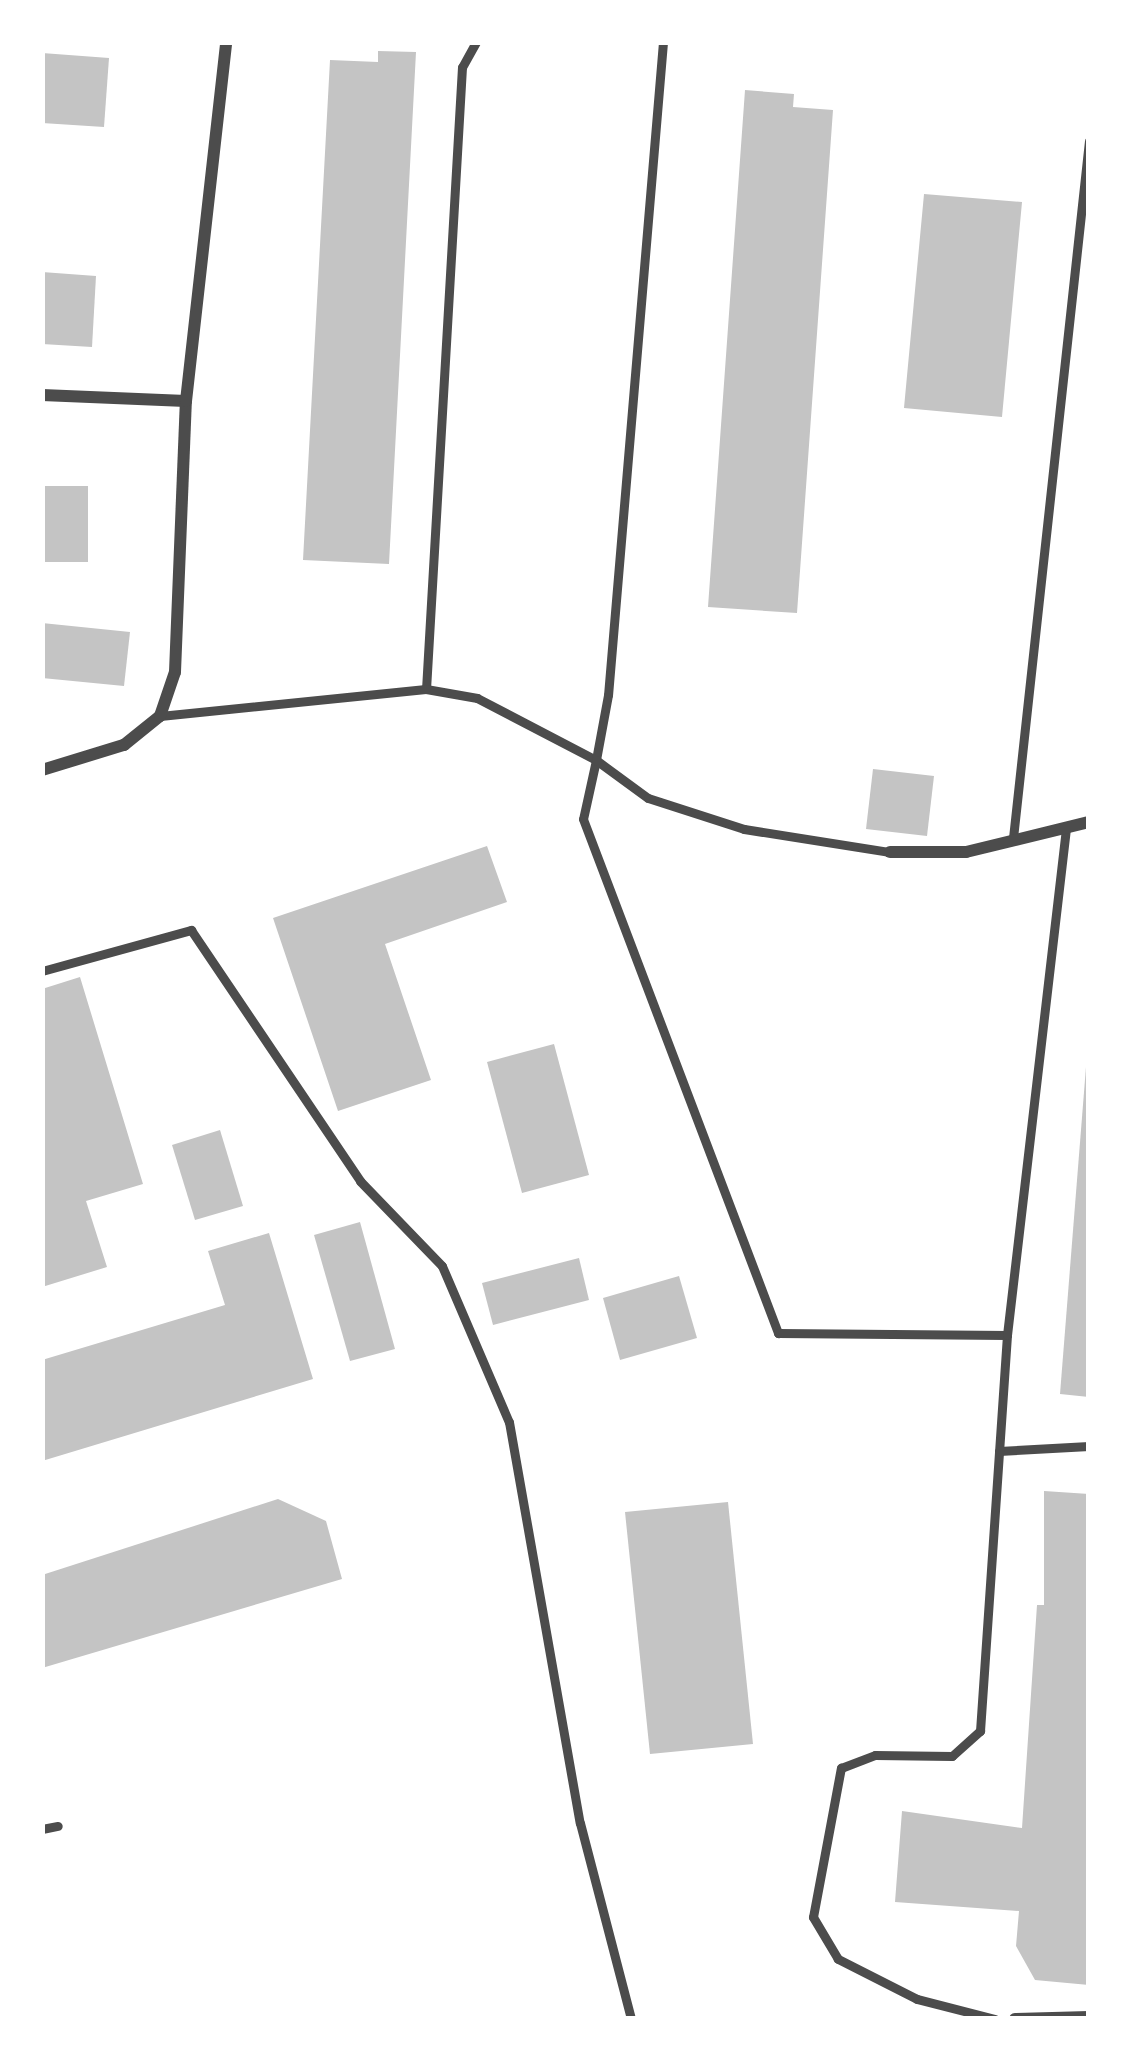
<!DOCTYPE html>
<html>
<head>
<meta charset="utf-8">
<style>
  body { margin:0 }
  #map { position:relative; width:1131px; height:2061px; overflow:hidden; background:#fff; font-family:Ubuntu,sans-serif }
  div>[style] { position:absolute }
  .building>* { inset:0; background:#c4c4c4 }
  .service>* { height:9px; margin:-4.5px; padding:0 4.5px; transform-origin:4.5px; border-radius:4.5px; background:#4c4c4c }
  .minor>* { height:12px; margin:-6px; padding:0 6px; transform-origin:6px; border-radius:6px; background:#4c4c4c }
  span { translate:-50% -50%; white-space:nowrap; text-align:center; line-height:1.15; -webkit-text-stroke:12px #fff; paint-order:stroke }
  .frame { position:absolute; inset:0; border:45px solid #fff; pointer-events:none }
</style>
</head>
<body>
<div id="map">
  <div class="building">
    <div style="clip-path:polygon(378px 51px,416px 52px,389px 564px,303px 560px,330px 60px,378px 62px)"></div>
    <div style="clip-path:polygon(42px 53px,109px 58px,104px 127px,42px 123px)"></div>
    <div style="clip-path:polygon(745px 90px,794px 94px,793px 107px,833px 110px,797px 613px,708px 607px)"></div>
    <div style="clip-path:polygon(924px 194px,1022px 202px,1002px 417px,904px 408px)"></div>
    <div style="clip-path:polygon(42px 272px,96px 276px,92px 347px,42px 344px)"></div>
    <div style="clip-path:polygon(42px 486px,88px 486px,88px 562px,42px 562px)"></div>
    <div style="clip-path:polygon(42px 623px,130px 632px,124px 686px,42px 678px)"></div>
    <div style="clip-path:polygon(873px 769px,934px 776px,927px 836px,866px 829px)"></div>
    <div style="clip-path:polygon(487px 846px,507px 902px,385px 944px,431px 1080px,338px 1111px,273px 918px)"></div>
    <div style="clip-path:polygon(80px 977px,143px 1184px,86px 1201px,107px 1267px,42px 1287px,42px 989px)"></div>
    <div style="clip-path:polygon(554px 1044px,589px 1175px,522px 1193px,487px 1062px)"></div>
    <div style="clip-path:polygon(1086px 1067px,1089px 1067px,1089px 1397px,1060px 1394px)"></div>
    <div style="clip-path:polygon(220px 1130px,243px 1206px,195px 1220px,172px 1145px)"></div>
    <div style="clip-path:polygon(360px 1222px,395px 1349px,350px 1361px,314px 1235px)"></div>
    <div style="clip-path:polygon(269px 1233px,313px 1379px,42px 1461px,42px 1360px,225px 1305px,208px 1251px)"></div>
    <div style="clip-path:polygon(579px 1258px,589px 1300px,493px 1325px,482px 1283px)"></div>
    <div style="clip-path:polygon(679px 1276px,697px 1338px,620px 1360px,603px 1298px)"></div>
    <div style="clip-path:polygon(1044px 1491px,1089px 1494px,1089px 1985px,1035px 1980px,1016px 1946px,1019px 1911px,895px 1902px,902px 1811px,1022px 1828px,1037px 1605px,1044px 1605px)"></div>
    <div style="clip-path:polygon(278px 1499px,326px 1521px,342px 1579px,42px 1668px,42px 1575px)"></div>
    <div style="clip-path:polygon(728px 1502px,753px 1744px,650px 1754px,625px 1512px)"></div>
  </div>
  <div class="service">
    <div style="left:476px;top:42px;width:29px;rotate:119deg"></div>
    <div style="left:462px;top:67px;width:623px;rotate:93.31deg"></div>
    <div style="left:426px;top:689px;width:52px;rotate:10deg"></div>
    <div style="left:477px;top:698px;width:134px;rotate:27.5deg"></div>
    <div style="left:596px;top:760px;width:60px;rotate:102.4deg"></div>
    <div style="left:583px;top:819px;width:550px;rotate:69.22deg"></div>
    <div style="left:778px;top:1333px;width:229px;rotate:0.5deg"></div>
    <div style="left:663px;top:42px;width:655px;rotate:94.81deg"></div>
    <div style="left:608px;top:695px;width:66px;rotate:100.5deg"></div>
    <div style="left:596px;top:760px;width:64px;rotate:36.2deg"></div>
    <div style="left:648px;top:798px;width:101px;rotate:17.9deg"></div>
    <div style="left:744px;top:829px;width:148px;rotate:9deg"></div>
    <div style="left:160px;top:716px;width:267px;rotate:-5.8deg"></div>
    <div style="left:1013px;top:838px;width:701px;rotate:-83.78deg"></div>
    <div style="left:42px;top:971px;width:155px;rotate:-15.4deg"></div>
    <div style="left:191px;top:930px;width:303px;rotate:56deg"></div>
    <div style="left:360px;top:1181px;width:118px;rotate:46deg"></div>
    <div style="left:442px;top:1266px;width:170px;rotate:66.8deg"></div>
    <div style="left:509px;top:1422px;width:407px;rotate:80deg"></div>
    <div style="left:580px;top:1823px;width:203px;rotate:75.4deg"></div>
    <div style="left:999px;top:1451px;width:90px;rotate:-3.2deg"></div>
    <div style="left:42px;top:1829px;width:16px;rotate:-11deg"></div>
    <div style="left:995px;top:2019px;width:81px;rotate:-165.6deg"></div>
    <div style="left:917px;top:1999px;width:89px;rotate:-153.1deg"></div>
    <div style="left:838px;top:1959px;width:49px;rotate:-120.8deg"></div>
    <div style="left:813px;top:1917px;width:152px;rotate:-79.4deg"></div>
    <div style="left:841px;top:1768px;width:36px;rotate:-21deg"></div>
    <div style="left:875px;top:1755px;width:77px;rotate:0.7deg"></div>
    <div style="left:952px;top:1756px;width:38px;rotate:-42deg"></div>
    <div style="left:980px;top:1731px;width:397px;rotate:-86.1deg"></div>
    <div style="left:1007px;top:1335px;width:510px;rotate:-83.36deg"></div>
  </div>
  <div class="minor">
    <div style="left:42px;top:395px;width:144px;rotate:2.4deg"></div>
    <div style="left:42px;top:770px;width:86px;rotate:-17deg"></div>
    <div style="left:124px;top:745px;width:46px;rotate:-38.9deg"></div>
    <div style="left:160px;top:716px;width:46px;rotate:-71.2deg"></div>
    <div style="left:175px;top:672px;width:271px;rotate:-87.7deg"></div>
    <div style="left:186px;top:401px;width:361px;rotate:-83.6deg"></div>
    <div style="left:890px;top:852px;width:76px"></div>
    <div style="left:966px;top:852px;width:127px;rotate:-13.7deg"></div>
    <div style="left:1015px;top:2019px;width:74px;rotate:-1.5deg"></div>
  </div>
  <div class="frame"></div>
</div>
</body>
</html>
